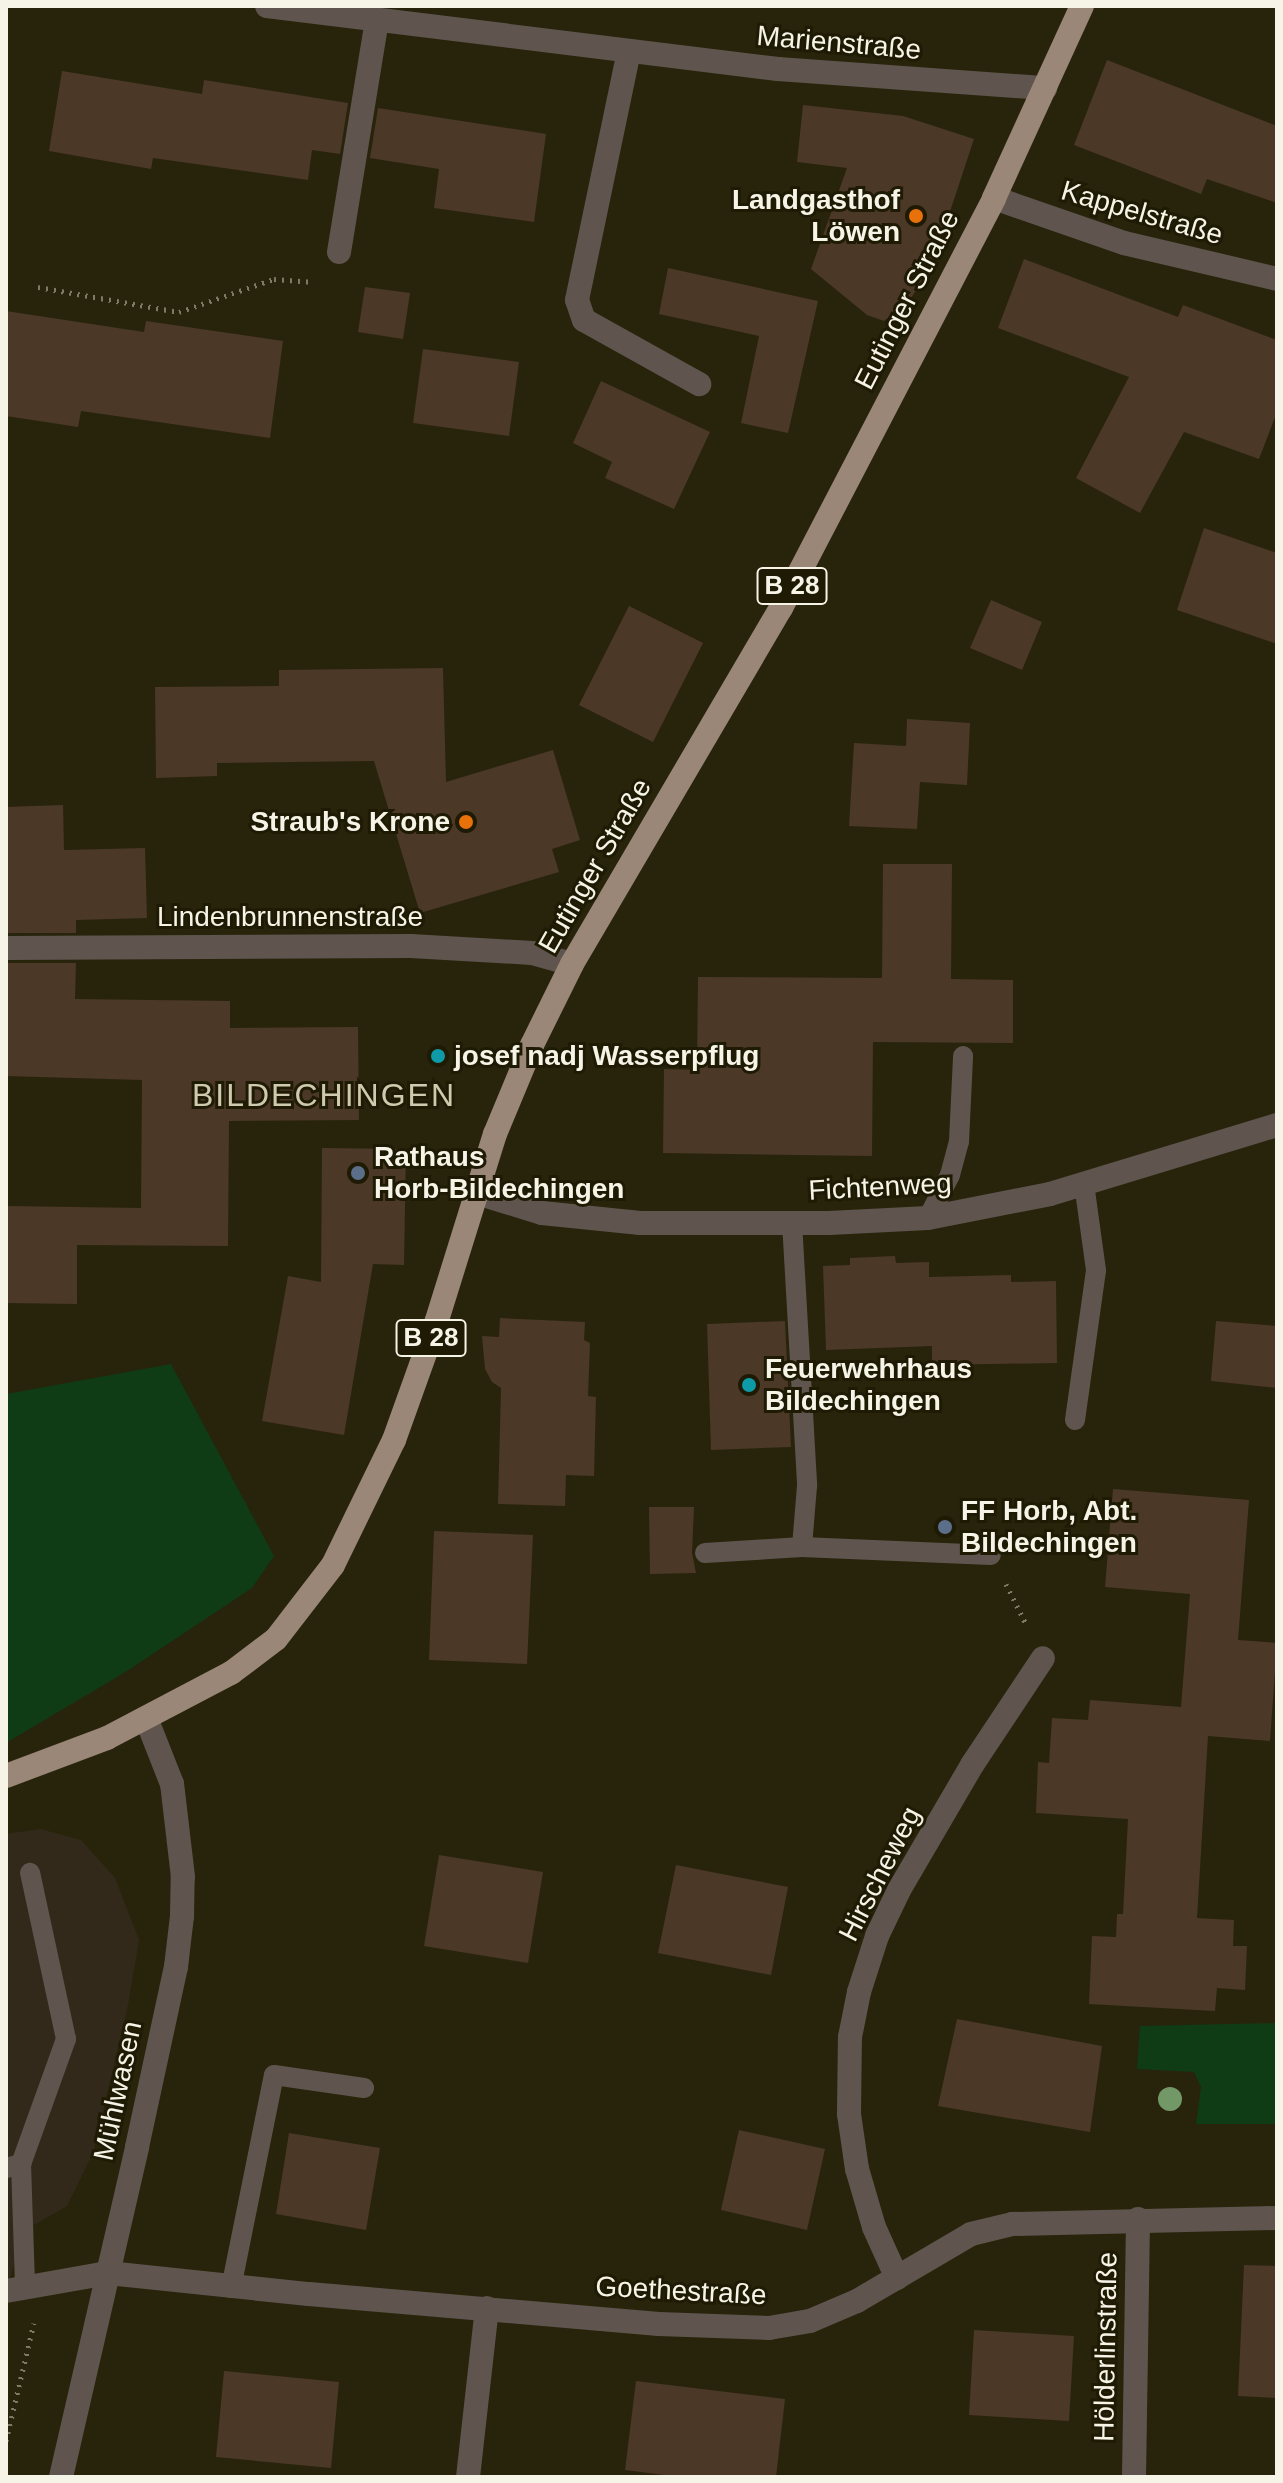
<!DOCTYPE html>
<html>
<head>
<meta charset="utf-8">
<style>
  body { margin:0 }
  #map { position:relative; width:1283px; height:2483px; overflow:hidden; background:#28240c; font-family:Helvetica,sans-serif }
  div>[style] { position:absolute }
  .industrial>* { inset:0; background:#33291a }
  .green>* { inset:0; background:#0f3b15 }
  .building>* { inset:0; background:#4b3827 }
  .path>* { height:5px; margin-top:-2.5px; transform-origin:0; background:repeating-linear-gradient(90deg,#7e7a67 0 2px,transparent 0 8px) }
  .service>* { height:20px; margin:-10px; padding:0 10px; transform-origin:10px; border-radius:10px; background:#5f554e }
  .minor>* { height:24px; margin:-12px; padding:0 12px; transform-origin:12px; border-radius:12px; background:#5f554e }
  .tertiary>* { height:24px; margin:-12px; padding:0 12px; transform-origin:12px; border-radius:12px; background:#5f554e }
  .primary>* { height:24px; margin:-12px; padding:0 12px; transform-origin:12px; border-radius:12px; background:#9a8777 }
  .trees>* { width:24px; height:24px; margin:-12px; border-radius:50%; background:#739868 }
  .dots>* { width:22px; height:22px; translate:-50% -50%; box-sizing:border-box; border:4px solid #1e1a04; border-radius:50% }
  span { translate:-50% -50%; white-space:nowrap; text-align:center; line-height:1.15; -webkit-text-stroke:6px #1e1a04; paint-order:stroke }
  .shield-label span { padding:2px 6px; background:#1e1a04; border:2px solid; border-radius:6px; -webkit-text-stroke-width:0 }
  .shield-label { font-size:26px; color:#f6f4e6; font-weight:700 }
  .street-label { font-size:28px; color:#f6f4e6 }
  .poi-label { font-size:28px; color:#f6f4e6; font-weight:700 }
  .right { translate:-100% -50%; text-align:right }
  .left { translate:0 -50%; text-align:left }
  .quarter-label { font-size:32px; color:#cfcaae; letter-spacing:2px }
  .frame { position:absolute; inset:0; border:8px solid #f6f4e6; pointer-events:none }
</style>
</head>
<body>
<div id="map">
  <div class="industrial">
    <div style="clip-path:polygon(40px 1829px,81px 1840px,115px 1878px,139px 1940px,128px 2005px,93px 2153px,67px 2206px,23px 2231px,6px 2294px,6px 1834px)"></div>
  </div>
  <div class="green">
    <div style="clip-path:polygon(171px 1364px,274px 1556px,252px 1588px,127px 1671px,6px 1743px,6px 1394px)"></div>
    <div style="clip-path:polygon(1277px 2023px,1276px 2124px,1196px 2124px,1201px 2087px,1194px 2072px,1137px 2069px,1140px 2026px)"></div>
  </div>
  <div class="building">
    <div style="clip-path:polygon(1107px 60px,1277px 126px,1277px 203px,1207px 179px,1201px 194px,1074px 145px)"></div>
    <div style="clip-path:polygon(62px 71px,202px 94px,204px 80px,348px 103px,340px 154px,312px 150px,308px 180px,153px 158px,151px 169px,49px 151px)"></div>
    <div style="clip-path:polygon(803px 105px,903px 116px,974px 139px,932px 266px,909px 301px,884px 321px,867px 315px,811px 269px,847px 168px,797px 162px)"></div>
    <div style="clip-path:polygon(378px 108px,546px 134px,534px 222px,434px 208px,439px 169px,370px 158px)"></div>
    <div style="clip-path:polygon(1024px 259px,1178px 317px,1183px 305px,1277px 340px,1277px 412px,1259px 459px,1184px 432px,1140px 513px,1076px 478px,1129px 377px,998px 328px)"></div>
    <div style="clip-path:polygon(668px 268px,818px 301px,788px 433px,741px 423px,759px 336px,659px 314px)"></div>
    <div style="clip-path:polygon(365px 287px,410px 293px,403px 339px,358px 332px)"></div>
    <div style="clip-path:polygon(6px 311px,144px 332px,146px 321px,283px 341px,270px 438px,81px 411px,78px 427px,6px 416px)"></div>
    <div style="clip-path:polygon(423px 349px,519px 362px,509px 436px,413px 423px)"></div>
    <div style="clip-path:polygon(601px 381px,710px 432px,674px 509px,605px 478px,612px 462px,573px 443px)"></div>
    <div style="clip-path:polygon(1204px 528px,1277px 553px,1277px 644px,1177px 610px)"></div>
    <div style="clip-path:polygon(991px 600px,1042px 622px,1022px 670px,970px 648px)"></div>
    <div style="clip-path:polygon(629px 606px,703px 643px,653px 742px,579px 705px)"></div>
    <div style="clip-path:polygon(443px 668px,446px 782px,553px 750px,580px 840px,552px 849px,559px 872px,420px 913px,374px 761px,217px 763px,217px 776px,156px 778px,155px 687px,279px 686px,279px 670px)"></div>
    <div style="clip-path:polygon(907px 719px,970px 723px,967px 785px,920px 782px,917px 829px,849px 826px,854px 743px,906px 746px)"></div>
    <div style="clip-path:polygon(63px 805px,64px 850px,145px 848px,147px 918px,76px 920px,76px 933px,6px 933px,6px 807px)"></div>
    <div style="clip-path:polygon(883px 864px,952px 864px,951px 979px,1013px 980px,1013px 1043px,873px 1042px,872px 1156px,663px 1153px,664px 1069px,697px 1070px,698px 977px,882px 978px)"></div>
    <div style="clip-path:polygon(6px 963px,76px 963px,75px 999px,230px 1001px,230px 1028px,358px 1027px,359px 1120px,229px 1121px,228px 1246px,77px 1245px,77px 1304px,6px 1303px,6px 1206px,141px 1208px,142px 1080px,6px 1076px)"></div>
    <div style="clip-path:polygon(322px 1148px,406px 1149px,404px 1265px,373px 1264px,344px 1435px,262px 1421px,288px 1276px,321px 1282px)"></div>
    <div style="clip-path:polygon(895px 1256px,896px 1263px,929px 1262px,929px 1277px,1011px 1275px,1011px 1282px,1056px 1281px,1057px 1363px,932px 1365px,932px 1346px,826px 1350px,823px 1266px,850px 1265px,850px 1258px)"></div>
    <div style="clip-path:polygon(500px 1318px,585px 1322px,584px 1340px,590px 1343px,588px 1396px,596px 1397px,594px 1476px,566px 1475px,565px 1506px,498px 1504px,501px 1388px,492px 1382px,485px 1369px,482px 1336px,499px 1337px)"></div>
    <div style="clip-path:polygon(785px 1321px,791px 1447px,711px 1450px,707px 1324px)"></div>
    <div style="clip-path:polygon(1216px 1321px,1277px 1326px,1277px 1388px,1211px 1381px)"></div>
    <div style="clip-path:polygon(1113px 1489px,1249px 1500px,1238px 1640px,1277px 1643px,1270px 1741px,1208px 1736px,1197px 1918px,1234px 1920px,1233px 1946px,1247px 1946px,1245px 1990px,1217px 1988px,1215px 2011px,1089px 2004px,1092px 1936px,1116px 1937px,1117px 1914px,1123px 1914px,1128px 1819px,1036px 1813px,1038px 1762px,1049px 1763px,1052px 1718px,1088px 1720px,1090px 1700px,1181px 1707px,1190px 1594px,1105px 1587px)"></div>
    <div style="clip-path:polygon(649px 1507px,694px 1507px,692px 1553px,696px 1573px,650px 1574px)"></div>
    <div style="clip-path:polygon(434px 1531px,533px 1535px,527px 1664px,429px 1660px)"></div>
    <div style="clip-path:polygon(439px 1855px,543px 1872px,528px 1963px,424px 1946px)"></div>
    <div style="clip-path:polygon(676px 1865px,788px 1887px,771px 1975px,658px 1953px)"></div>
    <div style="clip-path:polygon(957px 2019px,1102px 2046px,1090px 2132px,938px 2106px)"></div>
    <div style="clip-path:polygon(739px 2130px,825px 2149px,807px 2230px,721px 2210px)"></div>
    <div style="clip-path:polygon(289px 2133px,380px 2148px,366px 2230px,276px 2214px)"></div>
    <div style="clip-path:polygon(1244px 2265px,1277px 2266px,1277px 2398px,1238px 2396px)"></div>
    <div style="clip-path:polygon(974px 2330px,1074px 2336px,1069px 2421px,969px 2415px)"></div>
    <div style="clip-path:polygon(224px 2371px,339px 2382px,331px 2468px,216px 2457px)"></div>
    <div style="clip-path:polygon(636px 2381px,785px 2399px,776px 2477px,680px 2477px,625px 2470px)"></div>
  </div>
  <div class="path">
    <div style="left:38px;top:287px;width:143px;rotate:10.1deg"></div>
    <div style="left:179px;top:312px;width:101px;rotate:-19.2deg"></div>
    <div style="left:274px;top:279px;width:40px;rotate:4.3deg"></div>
    <div style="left:1006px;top:1584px;width:47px;rotate:63.4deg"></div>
    <div style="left:6px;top:2441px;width:121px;rotate:-76.7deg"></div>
  </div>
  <div class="service">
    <div style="left:928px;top:1218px;width:48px;rotate:-62.9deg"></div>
    <div style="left:950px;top:1175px;width:34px;rotate:-75deg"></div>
    <div style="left:959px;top:1142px;width:86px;rotate:-87.3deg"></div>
    <div style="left:792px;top:1222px;width:264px;rotate:86.7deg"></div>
    <div style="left:807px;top:1486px;width:61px;rotate:94.7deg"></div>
    <div style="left:802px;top:1547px;width:189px;rotate:2.4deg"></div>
    <div style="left:1075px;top:1420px;width:151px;rotate:-82deg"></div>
    <div style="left:1096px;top:1270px;width:87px;rotate:-97.9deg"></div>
    <div style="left:705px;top:1553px;width:97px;rotate:-3.5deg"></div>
    <div style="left:21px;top:2164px;width:122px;rotate:88.1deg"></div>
    <div style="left:6px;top:2168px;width:16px;rotate:-15deg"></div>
    <div style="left:21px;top:2164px;width:133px;rotate:-70.2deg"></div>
    <div style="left:66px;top:2039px;width:170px;rotate:-102.2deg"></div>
    <div style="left:231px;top:2288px;width:217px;rotate:-78.6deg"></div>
    <div style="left:274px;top:2075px;width:91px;rotate:8.2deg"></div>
  </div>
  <div class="minor">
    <div style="left:267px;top:6px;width:515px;rotate:7.03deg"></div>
    <div style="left:778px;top:69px;width:268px;rotate:4.1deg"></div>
    <div style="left:629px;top:51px;width:254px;rotate:101.8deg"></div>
    <div style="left:577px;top:300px;width:21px;rotate:71deg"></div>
    <div style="left:584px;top:320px;width:132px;rotate:29.1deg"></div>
    <div style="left:994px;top:198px;width:138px;rotate:19.1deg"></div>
    <div style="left:1124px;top:243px;width:157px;rotate:13.2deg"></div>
    <div style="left:339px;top:252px;width:235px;rotate:-80.7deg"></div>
    <div style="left:6px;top:948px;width:405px;rotate:-0.3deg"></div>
    <div style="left:411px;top:946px;width:121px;rotate:3.3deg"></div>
    <div style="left:532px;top:953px;width:41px;rotate:15.4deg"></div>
    <div style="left:477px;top:1193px;width:68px;rotate:17.1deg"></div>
    <div style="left:542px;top:1213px;width:99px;rotate:5.8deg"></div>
    <div style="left:640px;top:1223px;width:189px"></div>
    <div style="left:829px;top:1223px;width:99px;rotate:-2.9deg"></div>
    <div style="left:928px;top:1218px;width:124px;rotate:-11.1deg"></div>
    <div style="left:1050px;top:1194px;width:237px;rotate:-16.9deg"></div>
    <div style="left:897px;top:2278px;width:56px;rotate:-114.3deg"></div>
    <div style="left:874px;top:2227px;width:60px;rotate:-106.3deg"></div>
    <div style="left:857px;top:2169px;width:56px;rotate:-98.3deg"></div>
    <div style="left:849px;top:2114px;width:77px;rotate:-89.3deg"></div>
    <div style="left:850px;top:2037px;width:46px;rotate:-78.7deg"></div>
    <div style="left:859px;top:1992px;width:59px;rotate:-72.2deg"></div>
    <div style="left:877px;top:1936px;width:51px;rotate:-64.4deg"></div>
    <div style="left:899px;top:1890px;width:145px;rotate:-59.7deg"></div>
    <div style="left:972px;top:1765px;width:128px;rotate:-56.4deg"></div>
    <div style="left:6px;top:2291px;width:104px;rotate:-10deg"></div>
    <div style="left:108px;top:2273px;width:202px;rotate:6deg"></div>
    <div style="left:309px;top:2294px;width:351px;rotate:4.9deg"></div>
    <div style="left:659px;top:2324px;width:110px;rotate:2.1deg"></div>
    <div style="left:769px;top:2328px;width:42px;rotate:-9.7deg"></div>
    <div style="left:810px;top:2321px;width:51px;rotate:-23.1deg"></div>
    <div style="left:857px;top:2301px;width:132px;rotate:-30.4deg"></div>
    <div style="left:971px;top:2234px;width:42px;rotate:-13.7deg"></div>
    <div style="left:1012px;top:2224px;width:265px;rotate:-1.3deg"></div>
    <div style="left:468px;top:2477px;width:170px;rotate:-83.6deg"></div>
    <div style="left:1134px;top:2477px;width:258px;rotate:-89.1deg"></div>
  </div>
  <div class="tertiary">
    <div style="left:61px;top:2477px;width:339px;rotate:-77deg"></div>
    <div style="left:137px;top:2147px;width:184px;rotate:-77.8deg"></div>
    <div style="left:176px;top:1967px;width:51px;rotate:-83.3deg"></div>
    <div style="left:182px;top:1916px;width:39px;rotate:-89deg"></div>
    <div style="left:183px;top:1877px;width:94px;rotate:-96.7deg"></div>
    <div style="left:172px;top:1784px;width:71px;rotate:-111.5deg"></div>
  </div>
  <div class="primary">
    <div style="left:6px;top:1776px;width:108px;rotate:-20.6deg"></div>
    <div style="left:107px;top:1738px;width:140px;rotate:-27.7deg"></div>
    <div style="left:231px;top:1673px;width:56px;rotate:-37.1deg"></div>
    <div style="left:276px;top:1639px;width:93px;rotate:-52.4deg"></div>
    <div style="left:333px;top:1565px;width:139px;rotate:-64deg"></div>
    <div style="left:394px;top:1440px;width:127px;rotate:-70.3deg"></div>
    <div style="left:437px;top:1320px;width:195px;rotate:-72.7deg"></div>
    <div style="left:495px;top:1134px;width:96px;rotate:-67.4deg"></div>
    <div style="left:532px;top:1045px;width:90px;rotate:-63.7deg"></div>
    <div style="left:572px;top:964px;width:413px;rotate:-59.6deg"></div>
    <div style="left:781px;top:608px;width:462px;rotate:-62.5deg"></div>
    <div style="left:994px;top:198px;width:211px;rotate:-65.4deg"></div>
  </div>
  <div class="trees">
    <div style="left:1170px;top:2099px"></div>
  </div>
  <div class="dots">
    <div style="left:916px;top:216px;background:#e8710a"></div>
    <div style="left:466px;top:822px;background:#e8710a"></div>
    <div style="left:438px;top:1056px;background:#0f9aa8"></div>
    <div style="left:358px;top:1173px;background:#5c6f8a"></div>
    <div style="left:749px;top:1385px;background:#0f9aa8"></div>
    <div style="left:945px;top:1527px;background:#5c6f8a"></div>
  </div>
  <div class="shield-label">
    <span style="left:792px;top:586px">B 28</span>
    <span style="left:431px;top:1338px">B 28</span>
  </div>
  <div class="street-label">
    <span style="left:839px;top:43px;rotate:5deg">Marienstraße</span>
    <span style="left:1142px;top:213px;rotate:16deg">Kappelstraße</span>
    <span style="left:907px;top:300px;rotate:-63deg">Eutinger Straße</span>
    <span style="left:595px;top:866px;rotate:-60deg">Eutinger Straße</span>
    <span style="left:290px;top:917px">Lindenbrunnenstraße</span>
    <span style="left:880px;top:1187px;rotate:-3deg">Fichtenweg</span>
    <span style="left:880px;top:1874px;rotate:-63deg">Hirscheweg</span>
    <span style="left:118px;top:2091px;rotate:-78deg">Mühlwasen</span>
    <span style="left:681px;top:2291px;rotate:3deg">Goethestraße</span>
    <span style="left:1106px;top:2347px;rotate:-89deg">Hölderlinstraße</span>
  </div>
  <div class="poi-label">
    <span class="right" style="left:900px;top:216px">Landgasthof<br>Löwen</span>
    <span class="right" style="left:450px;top:822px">Straub's Krone</span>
    <span class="left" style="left:454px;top:1056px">josef nadj Wasserpflug</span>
    <span class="left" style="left:374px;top:1173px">Rathaus<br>Horb-Bildechingen</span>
    <span class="left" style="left:765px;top:1385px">Feuerwehrhaus<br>Bildechingen</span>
    <span class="left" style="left:961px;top:1527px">FF Horb, Abt.<br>Bildechingen</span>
  </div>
  <div class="quarter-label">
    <span style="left:324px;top:1095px">BILDECHINGEN</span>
  </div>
  <div class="frame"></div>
</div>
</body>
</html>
